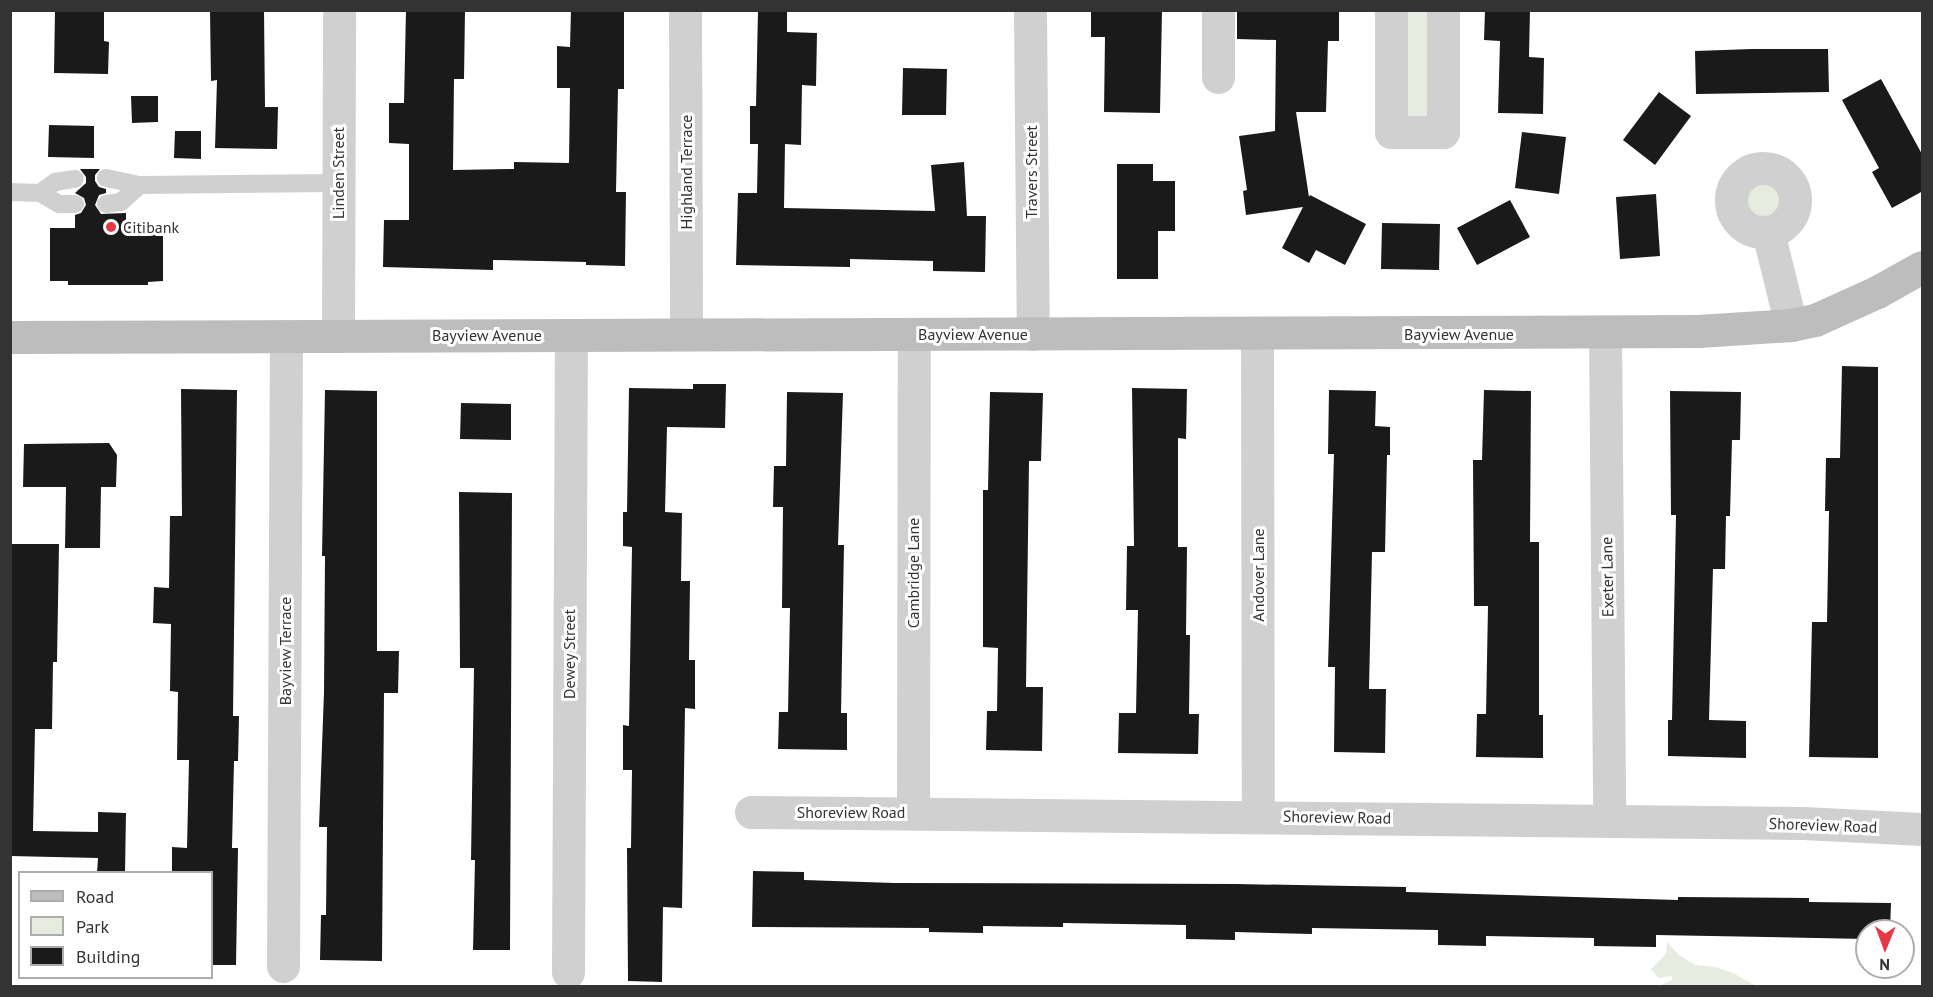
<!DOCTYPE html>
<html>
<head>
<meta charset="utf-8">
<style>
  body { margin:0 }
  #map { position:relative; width:1933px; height:997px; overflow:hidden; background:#fff; font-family:"PT Sans",sans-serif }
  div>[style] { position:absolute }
  .green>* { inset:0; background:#e6ecdf }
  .round { border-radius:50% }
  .building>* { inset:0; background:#1a1a1a }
  .lane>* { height:18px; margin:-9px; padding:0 9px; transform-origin:9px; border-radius:9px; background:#d0d0d0 }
  .street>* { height:33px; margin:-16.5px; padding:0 16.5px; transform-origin:16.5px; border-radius:16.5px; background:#d0d0d0 }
  .street>.ring { margin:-16.5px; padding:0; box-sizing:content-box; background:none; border:33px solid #d0d0d0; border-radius:50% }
  .secondary>* { height:33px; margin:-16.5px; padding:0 16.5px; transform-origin:16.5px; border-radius:16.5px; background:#bdbdbd }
  .dots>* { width:16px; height:16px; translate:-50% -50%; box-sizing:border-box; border:3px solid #fff; border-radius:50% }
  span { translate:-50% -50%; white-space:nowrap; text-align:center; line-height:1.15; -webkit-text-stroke:6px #fff; paint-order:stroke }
  .street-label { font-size:16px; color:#333 }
  .poi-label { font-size:16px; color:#333 }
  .left { translate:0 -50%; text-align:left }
  .frame { position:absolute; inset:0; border:12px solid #333; pointer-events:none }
  .legend { position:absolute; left:18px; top:871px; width:195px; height:108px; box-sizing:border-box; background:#fff; border:2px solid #adadad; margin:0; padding:8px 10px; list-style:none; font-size:18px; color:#333 }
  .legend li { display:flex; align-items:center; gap:12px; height:30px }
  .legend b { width:30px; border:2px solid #adadad }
  .north { position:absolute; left:1855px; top:919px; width:60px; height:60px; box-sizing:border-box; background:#fff; border:2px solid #adadad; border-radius:50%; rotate:181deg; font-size:16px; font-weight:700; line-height:24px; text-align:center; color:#333 }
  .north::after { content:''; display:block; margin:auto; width:21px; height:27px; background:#e63946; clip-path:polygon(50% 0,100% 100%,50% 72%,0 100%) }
</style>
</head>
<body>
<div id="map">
  <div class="green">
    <div style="clip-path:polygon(1391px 11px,1443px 11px,1443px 132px,1391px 132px)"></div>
    <div class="round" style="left:1731px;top:168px;width:64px;height:64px"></div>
    <div style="clip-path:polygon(1667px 942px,1679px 955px,1695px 965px,1715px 967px,1733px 973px,1756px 986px,1659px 986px,1672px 980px,1672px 976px,1659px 978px,1651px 969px,1666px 954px)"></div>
  </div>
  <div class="building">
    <div style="clip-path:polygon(55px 10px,104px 10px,104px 41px,109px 42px,108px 74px,54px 73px)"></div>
    <div style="clip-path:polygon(210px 10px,264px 10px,265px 107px,278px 107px,277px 149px,215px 148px,217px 80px,211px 81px)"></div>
    <div style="clip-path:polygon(406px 10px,465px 10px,464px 79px,454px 79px,453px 170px,514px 169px,514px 162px,569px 163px,570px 88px,557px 88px,557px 46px,570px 47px,571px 10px,624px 10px,624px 89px,618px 89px,616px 192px,626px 192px,625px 266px,586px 265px,586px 262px,493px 260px,493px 270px,383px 267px,384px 220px,409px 220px,409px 144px,389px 143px,389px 103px,404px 103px)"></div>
    <div style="clip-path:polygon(758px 10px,787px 10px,787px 32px,817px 33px,816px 86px,802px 85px,801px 145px,785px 144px,784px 208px,935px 211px,931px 165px,964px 162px,967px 216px,986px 216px,985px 272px,933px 271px,933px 261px,850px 259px,850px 267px,736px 265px,738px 193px,757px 193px,758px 144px,750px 144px,750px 106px,756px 106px)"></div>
    <div style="clip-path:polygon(1091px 10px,1162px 10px,1160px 113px,1104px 112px,1105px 37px,1091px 37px)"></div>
    <div style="clip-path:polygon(1237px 10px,1339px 10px,1339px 41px,1328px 41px,1326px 112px,1296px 112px,1309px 197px,1310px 195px,1366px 224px,1345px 265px,1316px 250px,1309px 263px,1282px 248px,1303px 207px,1246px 215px,1243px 191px,1247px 190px,1239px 136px,1275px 131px,1276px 40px,1237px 39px)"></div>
    <div style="clip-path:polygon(1485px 10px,1530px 10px,1529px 57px,1544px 58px,1543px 114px,1498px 113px,1500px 41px,1484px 40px)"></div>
    <div style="clip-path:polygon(1752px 49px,1828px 49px,1829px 92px,1696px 94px,1695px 51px)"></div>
    <div style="clip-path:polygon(903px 68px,947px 69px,946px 115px,902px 115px)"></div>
    <div style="clip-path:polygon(1881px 79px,1923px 156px,1923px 191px,1892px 208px,1872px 172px,1879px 168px,1842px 100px)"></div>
    <div style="clip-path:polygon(1659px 92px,1691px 116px,1655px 165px,1623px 140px)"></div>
    <div style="clip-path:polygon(131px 96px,158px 96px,158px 122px,132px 123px)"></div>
    <div style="clip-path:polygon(49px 125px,94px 126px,94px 158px,48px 157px)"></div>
    <div style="clip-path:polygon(175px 131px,201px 131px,201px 159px,174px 158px)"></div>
    <div style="clip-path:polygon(1522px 132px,1566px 137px,1559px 194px,1515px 188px)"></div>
    <div style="clip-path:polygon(1117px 164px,1153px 164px,1153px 181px,1175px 181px,1175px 231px,1158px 231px,1158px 279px,1117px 279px)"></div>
    <div style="clip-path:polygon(80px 169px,100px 169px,95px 175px,95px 181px,99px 187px,106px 189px,106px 193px,99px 195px,95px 205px,101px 214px,126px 213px,126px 226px,147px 226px,148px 231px,163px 231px,163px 281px,148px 282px,148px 285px,68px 285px,68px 281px,50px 281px,50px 228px,75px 228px,75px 215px,81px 213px,86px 205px,84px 198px,75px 193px,86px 183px,86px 177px)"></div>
    <div style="clip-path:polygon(1656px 194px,1660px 256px,1620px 259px,1616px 197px)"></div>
    <div style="clip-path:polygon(1510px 200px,1530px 237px,1477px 265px,1457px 228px)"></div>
    <div style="clip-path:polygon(1382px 223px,1440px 224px,1439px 270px,1381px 269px)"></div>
    <div style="clip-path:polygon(1842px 366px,1878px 367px,1878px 758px,1809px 757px,1812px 622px,1827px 622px,1829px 511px,1825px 511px,1826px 458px,1840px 458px)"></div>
    <div style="clip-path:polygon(693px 384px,726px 384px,725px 428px,667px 427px,665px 512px,682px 513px,681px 581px,690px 581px,689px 660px,695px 660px,695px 709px,685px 708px,682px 908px,663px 907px,662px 982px,628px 981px,627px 848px,631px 848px,632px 770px,623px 770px,623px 725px,629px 726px,632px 547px,623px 546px,623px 512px,627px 512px,629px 388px,693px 389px)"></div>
    <div style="clip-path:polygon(1132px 388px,1187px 389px,1186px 439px,1178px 438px,1178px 547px,1187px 547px,1186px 635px,1190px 635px,1189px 714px,1199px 714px,1198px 754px,1118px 753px,1119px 713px,1136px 713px,1138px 610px,1126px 610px,1127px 546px,1134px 546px)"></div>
    <div style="clip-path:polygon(181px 389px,237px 390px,233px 716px,239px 716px,238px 761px,234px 761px,232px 848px,238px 848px,236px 965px,212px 965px,212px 873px,172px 873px,172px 847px,187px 848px,189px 760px,177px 760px,178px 692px,170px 691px,171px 624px,153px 623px,154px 587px,169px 588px,170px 516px,182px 516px)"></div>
    <div style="clip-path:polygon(325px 390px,377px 391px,377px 651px,399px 651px,398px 693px,384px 693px,382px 961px,320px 960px,321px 915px,326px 915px,327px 827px,319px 827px,324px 692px,325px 556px,322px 556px)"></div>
    <div style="clip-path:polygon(1329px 390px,1376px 391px,1375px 426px,1390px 427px,1390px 455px,1387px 455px,1385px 552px,1372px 552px,1369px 689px,1386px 689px,1385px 753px,1334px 752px,1335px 667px,1328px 667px,1334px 454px,1328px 454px)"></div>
    <div style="clip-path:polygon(1484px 390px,1531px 391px,1530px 542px,1539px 542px,1539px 715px,1543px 715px,1543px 758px,1476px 757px,1477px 714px,1486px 714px,1488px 606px,1474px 606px,1473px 460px,1482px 460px)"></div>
    <div style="clip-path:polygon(1670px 391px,1741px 392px,1740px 440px,1732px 440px,1730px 516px,1726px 516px,1725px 569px,1713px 569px,1709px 720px,1746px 721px,1746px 758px,1668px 756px,1668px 720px,1672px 720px,1676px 515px,1671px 515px)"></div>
    <div style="clip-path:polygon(787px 392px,843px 393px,838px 545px,844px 545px,841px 713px,847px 713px,847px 750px,778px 749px,779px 712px,788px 712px,790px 608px,782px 608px,783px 507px,773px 507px,774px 466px,786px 466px)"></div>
    <div style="clip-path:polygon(990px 392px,1043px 393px,1041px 461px,1029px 461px,1026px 687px,1043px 687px,1042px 751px,986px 750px,987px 711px,997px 711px,998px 648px,983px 647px,983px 490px,988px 490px)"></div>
    <div style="clip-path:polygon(461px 403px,511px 404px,511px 440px,460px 439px)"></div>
    <div style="clip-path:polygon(109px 443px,117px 455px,116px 487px,101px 487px,100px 548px,65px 548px,66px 487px,23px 487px,24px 444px)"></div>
    <div style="clip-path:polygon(459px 492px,512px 493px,510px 950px,473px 950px,475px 860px,471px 860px,474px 668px,460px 668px)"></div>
    <div style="clip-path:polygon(10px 544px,59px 544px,57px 662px,53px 662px,52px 729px,35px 729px,33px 831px,98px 832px,98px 812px,126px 813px,125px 873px,97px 873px,98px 858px,10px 856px)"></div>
    <div style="clip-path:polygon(753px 871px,804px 872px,804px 880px,894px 883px,1236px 884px,1406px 887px,1406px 892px,1678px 900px,1678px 897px,1809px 898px,1809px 902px,1891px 903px,1890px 931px,1867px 931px,1867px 939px,1656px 935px,1656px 947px,1594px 946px,1594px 938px,1486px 936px,1486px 946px,1438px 945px,1438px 930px,1312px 928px,1312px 934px,1235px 932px,1235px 940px,1186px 939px,1186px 925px,1063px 923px,1063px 927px,983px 926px,983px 933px,929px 932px,929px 928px,752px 927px)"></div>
  </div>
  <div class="lane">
    <div style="left:106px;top:178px;width:35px;rotate:12deg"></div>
    <div style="left:10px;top:192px;width:30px;rotate:2deg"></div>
    <div style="left:40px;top:193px;width:22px;rotate:30deg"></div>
    <div style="left:59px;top:204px;width:16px"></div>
    <div style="left:40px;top:193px;width:19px;rotate:-36deg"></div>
    <div style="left:55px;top:182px;width:20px;rotate:-9deg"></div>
    <div style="left:106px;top:204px;width:15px;rotate:-8deg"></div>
    <div style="left:121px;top:202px;width:25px;rotate:-42deg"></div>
    <div style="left:140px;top:185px;width:198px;rotate:-0.6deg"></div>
  </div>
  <div class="street">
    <div style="left:685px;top:10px;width:323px;rotate:89.8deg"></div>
    <div style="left:1030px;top:10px;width:324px;rotate:89.5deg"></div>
    <div style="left:1391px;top:10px;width:122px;rotate:90deg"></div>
    <div style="left:1391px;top:132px;width:52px"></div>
    <div style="left:1443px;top:132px;width:122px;rotate:-90deg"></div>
    <div style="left:1218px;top:77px;width:67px;rotate:-90deg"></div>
    <div class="ring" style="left:1731px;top:168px;width:31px;height:31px"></div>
    <div style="left:1768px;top:232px;width:96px;rotate:76.1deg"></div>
    <div style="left:1605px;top:333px;width:488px;rotate:89.5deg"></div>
    <div style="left:1257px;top:335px;width:481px;rotate:89.9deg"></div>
    <div style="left:338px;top:336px;width:326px;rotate:-89.8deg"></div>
    <div style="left:913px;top:811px;width:477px;rotate:-89.9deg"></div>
    <div style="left:751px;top:812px;width:1052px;rotate:0.6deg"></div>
    <div style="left:1803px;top:823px;width:119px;rotate:2.9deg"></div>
    <div style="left:283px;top:966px;width:630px;rotate:-89.73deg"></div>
    <div style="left:568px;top:972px;width:637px;rotate:-89.73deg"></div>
  </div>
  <div class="secondary">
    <div style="left:10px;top:337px;width:1688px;rotate:-0.2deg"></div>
    <div style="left:1698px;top:331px;width:93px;rotate:-3.7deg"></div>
    <div style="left:1791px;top:325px;width:25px;rotate:-12deg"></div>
    <div style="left:1815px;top:320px;width:68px;rotate:-24.3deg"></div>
    <div style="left:1877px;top:292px;width:51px;rotate:-29.1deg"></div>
  </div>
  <div class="dots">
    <div style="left:111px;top:227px;background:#e63946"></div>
  </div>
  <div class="street-label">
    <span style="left:686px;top:172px;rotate:-90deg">Highland Terrace</span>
    <span style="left:1031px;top:172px;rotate:-90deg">Travers Street</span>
    <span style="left:338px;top:173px;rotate:-90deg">Linden Street</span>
    <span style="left:973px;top:334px">Bayview Avenue</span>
    <span style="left:1459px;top:334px">Bayview Avenue</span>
    <span style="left:487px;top:335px">Bayview Avenue</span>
    <span style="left:913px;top:573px;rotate:-90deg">Cambridge Lane</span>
    <span style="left:1258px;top:575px;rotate:-90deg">Andover Lane</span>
    <span style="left:1607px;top:577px;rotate:-91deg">Exeter Lane</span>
    <span style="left:285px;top:651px;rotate:-90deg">Bayview Terrace</span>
    <span style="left:569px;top:654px;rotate:-90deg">Dewey Street</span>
    <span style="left:851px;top:812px">Shoreview Road</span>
    <span style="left:1337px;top:817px;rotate:1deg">Shoreview Road</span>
    <span style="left:1823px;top:825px;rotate:2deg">Shoreview Road</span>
  </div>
  <div class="poi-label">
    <span class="left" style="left:123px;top:227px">Citibank</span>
  </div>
  <div class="frame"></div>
  <ul class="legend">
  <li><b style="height:8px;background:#bdbdbd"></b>Road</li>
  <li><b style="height:16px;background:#e6ecdf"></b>Park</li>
  <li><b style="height:16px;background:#1a1a1a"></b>Building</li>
  </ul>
  <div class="north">N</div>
</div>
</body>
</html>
